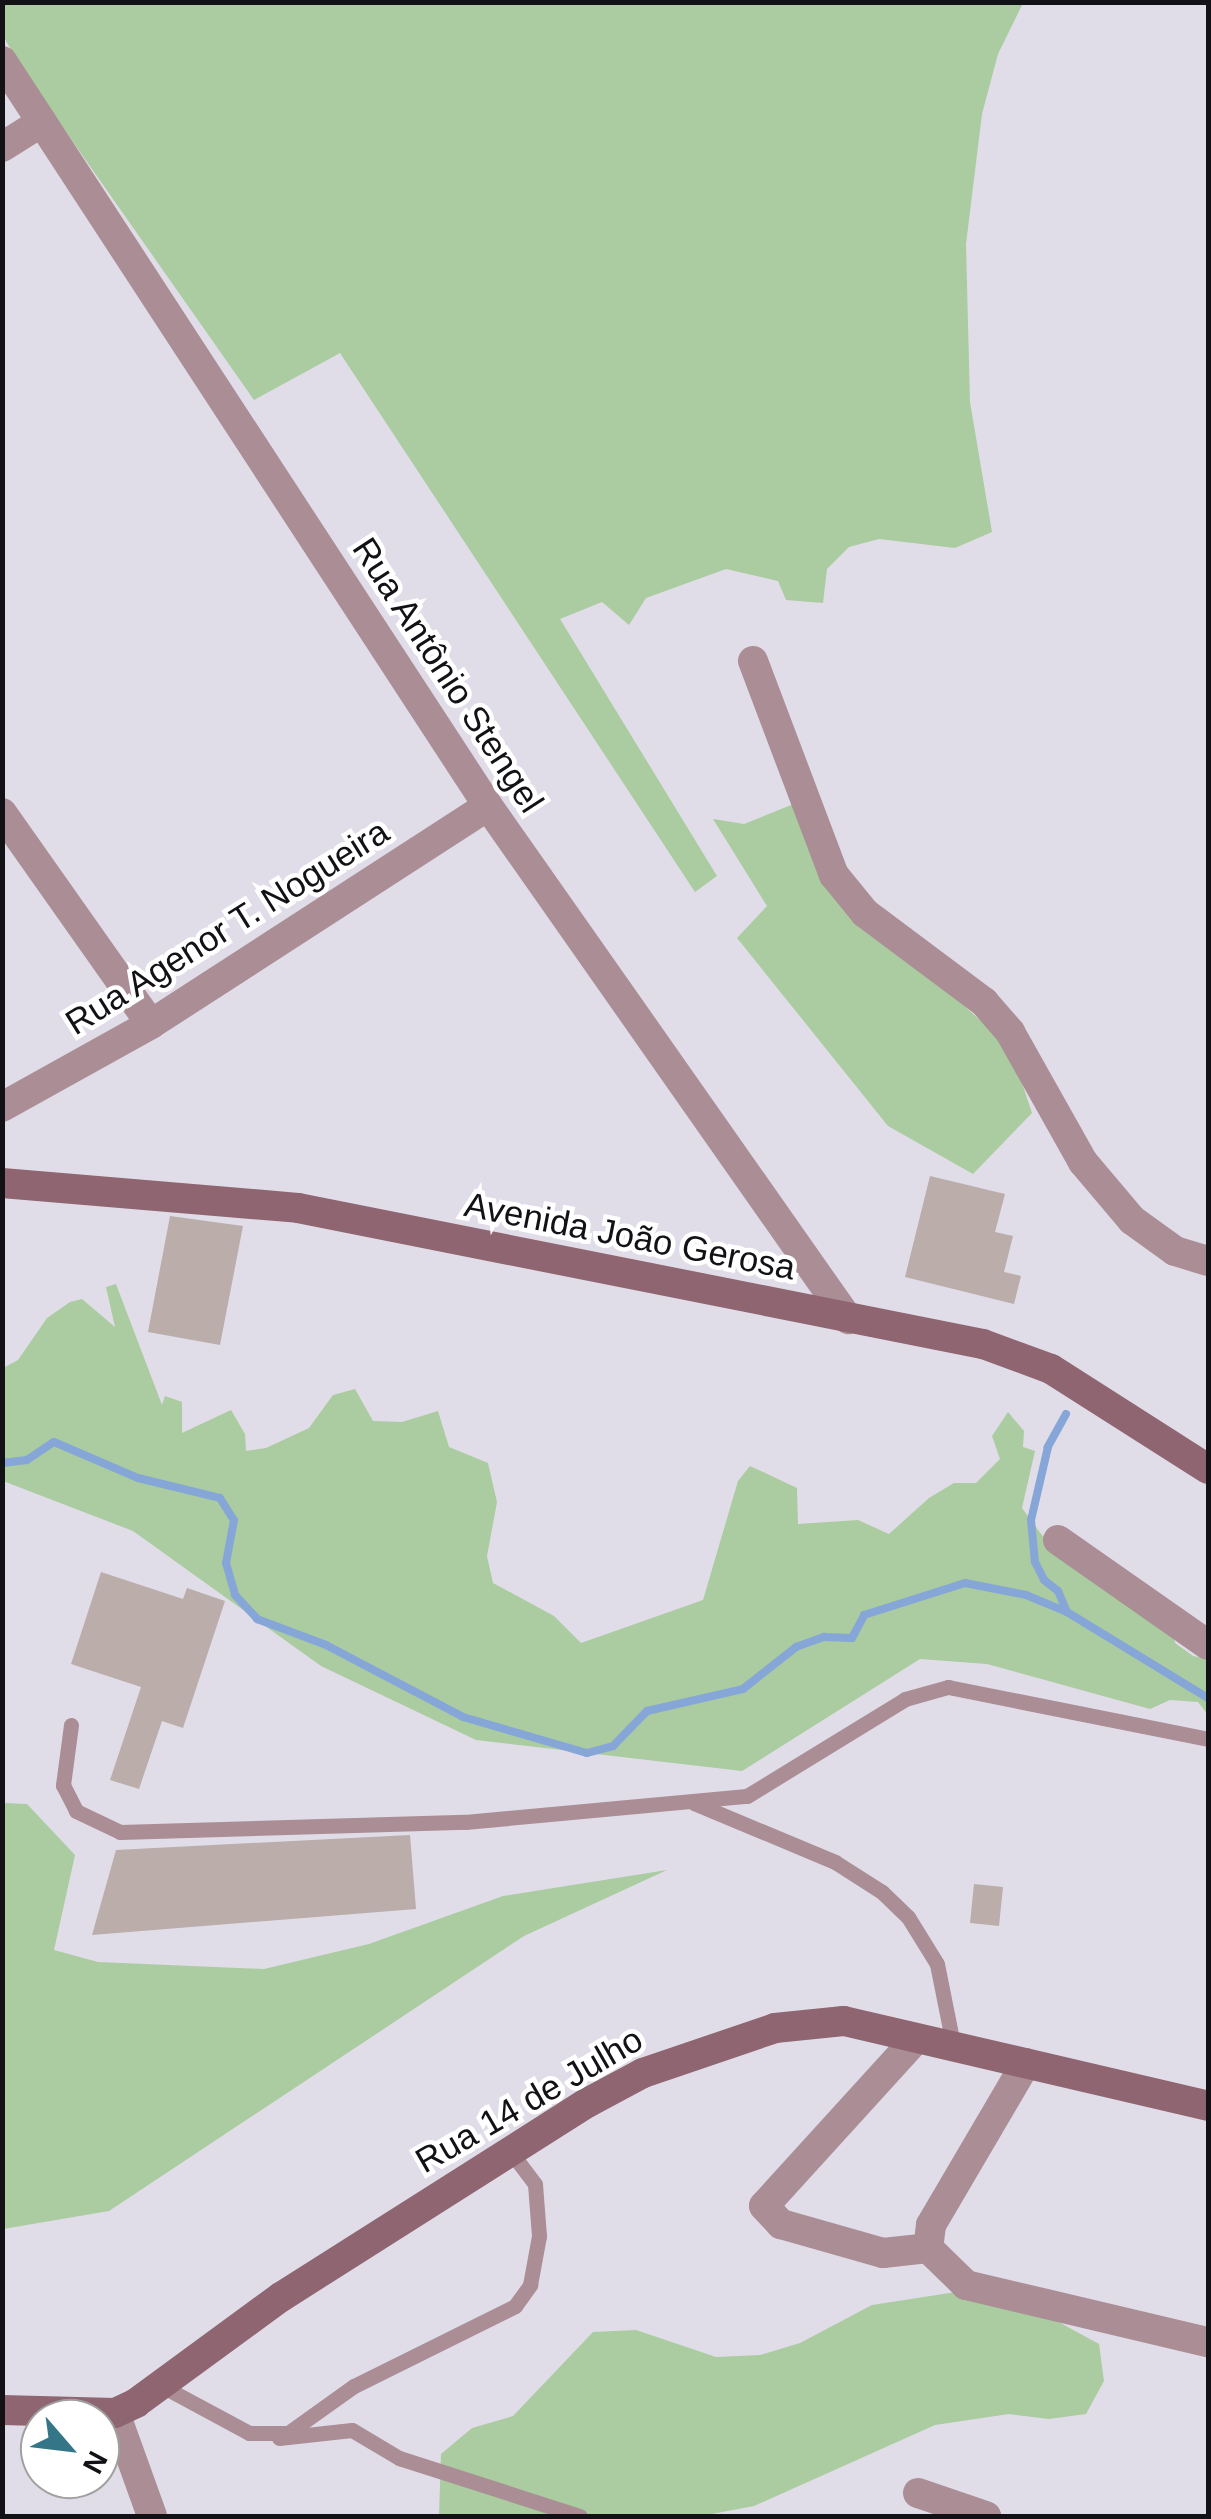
<!DOCTYPE html>
<html>
<head>
<meta charset="utf-8">
<style>
  body { margin:0 }
  #map { position:relative; width:1211px; height:2519px; overflow:hidden; background:#e0dde8; font-family:Helvetica,sans-serif }
  div>[style] { position:absolute }
  .green>* { inset:0; background:#aacca0 }
  .stream>* { height:8px; margin:-4px; padding:0 4px; transform-origin:4px; border-radius:4px; background:#86a6d8 }
  .building>* { inset:0; background:#baadaa }
  .lane>* { height:15px; margin:-7.5px; padding:0 7.5px; transform-origin:7.5px; border-radius:7.5px; background:#aa8d95 }
  .street>* { height:30px; margin:-15px; padding:0 15px; transform-origin:15px; border-radius:15px; background:#aa8d95 }
  .secondary>* { height:30px; margin:-15px; padding:0 15px; transform-origin:15px; border-radius:15px; background:#8e6571 }
  span { translate:-50% -50%; white-space:nowrap; text-align:center; line-height:1.15; -webkit-text-stroke:9px #fff; paint-order:stroke }
  .street-label { font-size:35px; color:#121115 }
  .frame { position:absolute; inset:0; border:5px solid #121115; pointer-events:none }
  .north { position:absolute; left:20px; top:2399px; width:100px; height:100px; box-sizing:border-box; background:#fff; border:2px solid #a0a0a1; border-radius:50%; rotate:118deg; font-size:28px; font-weight:700; line-height:40px; text-align:center; color:#121115 }
  .north::after { content:''; display:block; margin:auto; width:35px; height:45px; background:#347588; clip-path:polygon(50% 0,100% 100%,50% 72%,0 100%) }
</style>
</head>
<body>
<div id="map">
  <div class="green">
    <div style="clip-path:polygon(2px 3px,1023px 3px,998px 54px,982px 114px,966px 244px,970px 402px,992px 532px,955px 548px,879px 539px,849px 547px,827px 569px,823px 603px,786px 600px,778px 581px,726px 569px,646px 598px,629px 625px,602px 602px,560px 619px,717px 876px,695px 892px,340px 353px,254px 400px,26px 75px,3px 36px)"></div>
    <div style="clip-path:polygon(796px 803px,826px 877px,999px 1038px,1020px 1077px,1032px 1113px,973px 1174px,888px 1126px,737px 938px,767px 906px,713px 819px,744px 824px)"></div>
    <div style="clip-path:polygon(116px 1284px,162px 1405px,165px 1396px,182px 1402px,182px 1433px,231px 1410px,245px 1434px,246px 1451px,266px 1448px,309px 1428px,333px 1395px,355px 1389px,373px 1421px,402px 1422px,438px 1411px,449px 1447px,488px 1463px,497px 1502px,487px 1556px,493px 1583px,554px 1616px,581px 1643px,703px 1600px,738px 1481px,750px 1466px,797px 1488px,798px 1524px,858px 1520px,889px 1534px,929px 1498px,954px 1483px,976px 1483px,1000px 1459px,992px 1436px,1008px 1412px,1024px 1431px,1023px 1447px,1035px 1451px,1022px 1508px,1050px 1546px,1173px 1630px,1175px 1643px,1193px 1656px,1208px 1659px,1208px 1715px,1198px 1702px,1170px 1700px,1150px 1709px,987px 1664px,920px 1659px,742px 1771px,476px 1740px,321px 1666px,133px 1531px,3px 1481px,3px 1368px,18px 1360px,47px 1318px,70px 1302px,82px 1299px,115px 1327px,106px 1287px)"></div>
    <div style="clip-path:polygon(3px 1803px,27px 1804px,75px 1855px,54px 1950px,98px 1962px,264px 1969px,369px 1944px,503px 1896px,667px 1870px,524px 1936px,109px 2211px,3px 2229px)"></div>
    <div style="clip-path:polygon(956px 2292px,1033px 2308px,1099px 2344px,1104px 2381px,1086px 2414px,1049px 2419px,1009px 2414px,935px 2425px,754px 2506px,701px 2516px,439px 2516px,441px 2454px,472px 2428px,513px 2416px,593px 2332px,636px 2330px,716px 2357px,760px 2355px,800px 2343px,872px 2305px)"></div>
  </div>
  <div class="stream">
    <div style="left:1066px;top:1414px;width:38px;rotate:119deg"></div>
    <div style="left:1048px;top:1447px;width:75px;rotate:103.1deg"></div>
    <div style="left:1031px;top:1520px;width:42px;rotate:84.6deg"></div>
    <div style="left:1035px;top:1562px;width:20px;rotate:63deg"></div>
    <div style="left:1044px;top:1580px;width:18px;rotate:38deg"></div>
    <div style="left:1058px;top:1591px;width:23px;rotate:67deg"></div>
    <div style="left:1067px;top:1612px;width:165px;rotate:31.4deg"></div>
    <div style="left:2px;top:1463px;width:25px;rotate:-7deg"></div>
    <div style="left:27px;top:1460px;width:32px;rotate:-34deg"></div>
    <div style="left:54px;top:1442px;width:91px;rotate:23.2deg"></div>
    <div style="left:138px;top:1478px;width:84px;rotate:13.7deg"></div>
    <div style="left:220px;top:1498px;width:26px;rotate:58deg"></div>
    <div style="left:234px;top:1520px;width:44px;rotate:100.5deg"></div>
    <div style="left:226px;top:1563px;width:33px;rotate:74deg"></div>
    <div style="left:235px;top:1595px;width:33px;rotate:47deg"></div>
    <div style="left:257px;top:1619px;width:74px;rotate:20.6deg"></div>
    <div style="left:326px;top:1645px;width:155px;rotate:27.7deg"></div>
    <div style="left:463px;top:1717px;width:129px;rotate:16.2deg"></div>
    <div style="left:587px;top:1753px;width:27px;rotate:-15deg"></div>
    <div style="left:613px;top:1746px;width:49px;rotate:-45.8deg"></div>
    <div style="left:647px;top:1711px;width:98px;rotate:-12.9deg"></div>
    <div style="left:743px;top:1689px;width:68px;rotate:-38.4deg"></div>
    <div style="left:796px;top:1647px;width:30px;rotate:-20deg"></div>
    <div style="left:824px;top:1637px;width:28px;rotate:2deg"></div>
    <div style="left:852px;top:1638px;width:26px;rotate:-62deg"></div>
    <div style="left:864px;top:1615px;width:106px;rotate:-17.6deg"></div>
    <div style="left:965px;top:1583px;width:62px;rotate:11.1deg"></div>
    <div style="left:1026px;top:1595px;width:44px;rotate:22.5deg"></div>
  </div>
  <div class="building">
    <div style="clip-path:polygon(930px 1176px,1005px 1194px,995px 1232px,1013px 1236px,1004px 1272px,1021px 1276px,1014px 1304px,905px 1277px)"></div>
    <div style="clip-path:polygon(170px 1216px,243px 1226px,220px 1345px,148px 1332px)"></div>
    <div style="clip-path:polygon(101px 1572px,183px 1599px,187px 1588px,225px 1601px,183px 1728px,162px 1721px,139px 1789px,110px 1780px,141px 1687px,71px 1664px)"></div>
    <div style="clip-path:polygon(410px 1835px,416px 1909px,92px 1935px,116px 1850px)"></div>
    <div style="clip-path:polygon(974px 1884px,1003px 1887px,999px 1926px,970px 1923px)"></div>
  </div>
  <div class="lane">
    <div style="left:71px;top:1725px;width:61px;rotate:97.6deg"></div>
    <div style="left:63px;top:1785px;width:29px;rotate:63deg"></div>
    <div style="left:76px;top:1811px;width:49px;rotate:25.5deg"></div>
    <div style="left:120px;top:1832px;width:345px;rotate:-1.7deg"></div>
    <div style="left:465px;top:1822px;width:283px;rotate:-5.3deg"></div>
    <div style="left:747px;top:1796px;width:185px;rotate:-31.5deg"></div>
    <div style="left:905px;top:1699px;width:45px;rotate:-15.6deg"></div>
    <div style="left:948px;top:1687px;width:265px;rotate:11.3deg"></div>
    <div style="left:694px;top:1803px;width:153px;rotate:22.7deg"></div>
    <div style="left:835px;top:1862px;width:56px;rotate:32.6deg"></div>
    <div style="left:882px;top:1892px;width:36px;rotate:44deg"></div>
    <div style="left:908px;top:1917px;width:55px;rotate:58.3deg"></div>
    <div style="left:937px;top:1964px;width:87px;rotate:78.7deg"></div>
    <div style="left:160px;top:2385px;width:101px;rotate:28.3deg"></div>
    <div style="left:249px;top:2433px;width:39px"></div>
    <div style="left:288px;top:2433px;width:81px;rotate:-35.5deg"></div>
    <div style="left:354px;top:2386px;width:180px;rotate:-26.4deg"></div>
    <div style="left:515px;top:2306px;width:26px;rotate:-54deg"></div>
    <div style="left:530px;top:2285px;width:50px;rotate:-79.6deg"></div>
    <div style="left:539px;top:2236px;width:52px;rotate:-94.4deg"></div>
    <div style="left:535px;top:2184px;width:41px;rotate:-127.1deg"></div>
    <div style="left:279px;top:2438px;width:73px;rotate:-6.3deg"></div>
    <div style="left:352px;top:2430px;width:55px;rotate:30.8deg"></div>
    <div style="left:399px;top:2458px;width:190px;rotate:17.8deg"></div>
  </div>
  <div class="street">
    <div style="left:2px;top:61px;width:890px;rotate:56.88deg"></div>
    <div style="left:488px;top:806px;width:627px;rotate:54.94deg"></div>
    <div style="left:2px;top:147px;width:47px;rotate:-32deg"></div>
    <div style="left:753px;top:661px;width:229px;rotate:69.3deg"></div>
    <div style="left:834px;top:875px;width:49px;rotate:50.8deg"></div>
    <div style="left:865px;top:913px;width:149px;rotate:36.8deg"></div>
    <div style="left:984px;top:1002px;width:40px;rotate:49deg"></div>
    <div style="left:1010px;top:1032px;width:149px;rotate:60.7deg"></div>
    <div style="left:1083px;top:1162px;width:76px;rotate:49.8deg"></div>
    <div style="left:1132px;top:1220px;width:53px;rotate:35.8deg"></div>
    <div style="left:1175px;top:1251px;width:34px;rotate:17deg"></div>
    <div style="left:2px;top:813px;width:258px;rotate:54.8deg"></div>
    <div style="left:2px;top:1107px;width:171px;rotate:-29.1deg"></div>
    <div style="left:151px;top:1024px;width:401px;rotate:-32.9deg"></div>
    <div style="left:1058px;top:1540px;width:183px;rotate:35deg"></div>
    <div style="left:915px;top:2040px;width:224px;rotate:132.3deg"></div>
    <div style="left:764px;top:2206px;width:25px;rotate:47deg"></div>
    <div style="left:781px;top:2224px;width:106px;rotate:15.9deg"></div>
    <div style="left:883px;top:2253px;width:45px;rotate:-6.3deg"></div>
    <div style="left:1026px;top:2063px;width:188px;rotate:120.4deg"></div>
    <div style="left:931px;top:2225px;width:23px;rotate:97deg"></div>
    <div style="left:928px;top:2248px;width:53px;rotate:44.2deg"></div>
    <div style="left:966px;top:2285px;width:249px;rotate:13.3deg"></div>
    <div style="left:115px;top:2413px;width:109px;rotate:70.2deg"></div>
    <div style="left:918px;top:2493px;width:72px;rotate:18.7deg"></div>
  </div>
  <div class="secondary">
    <div style="left:2px;top:1183px;width:297px;rotate:4.8deg"></div>
    <div style="left:298px;top:1208px;width:698px;rotate:11.23deg"></div>
    <div style="left:983px;top:1344px;width:72px;rotate:20.2deg"></div>
    <div style="left:1051px;top:1369px;width:186px;rotate:32.5deg"></div>
    <div style="left:2px;top:2410px;width:113px;rotate:1.5deg"></div>
    <div style="left:115px;top:2413px;width:23px;rotate:-25deg"></div>
    <div style="left:136px;top:2403px;width:180px;rotate:-36.2deg"></div>
    <div style="left:281px;top:2297px;width:362px;rotate:-32.4deg"></div>
    <div style="left:587px;top:2103px;width:64px;rotate:-28.2deg"></div>
    <div style="left:643px;top:2073px;width:139px;rotate:-18.8deg"></div>
    <div style="left:775px;top:2028px;width:69px;rotate:-5.8deg"></div>
    <div style="left:844px;top:2021px;width:374px;rotate:13.1deg"></div>
  </div>
  <div class="street-label">
    <span style="left:448px;top:675px;rotate:57deg">Rua Antônio Stengel</span>
    <span style="left:227px;top:927px;rotate:-32deg">Rua Agenor T. Nogueira</span>
    <span style="left:630px;top:1236px;rotate:11deg">Avenida João Gerosa</span>
    <span style="left:529px;top:2100px;rotate:-30deg">Rua 14 de Julho</span>
  </div>
  <div class="frame"></div>
  <div class="north">N</div>
</div>
</body>
</html>
